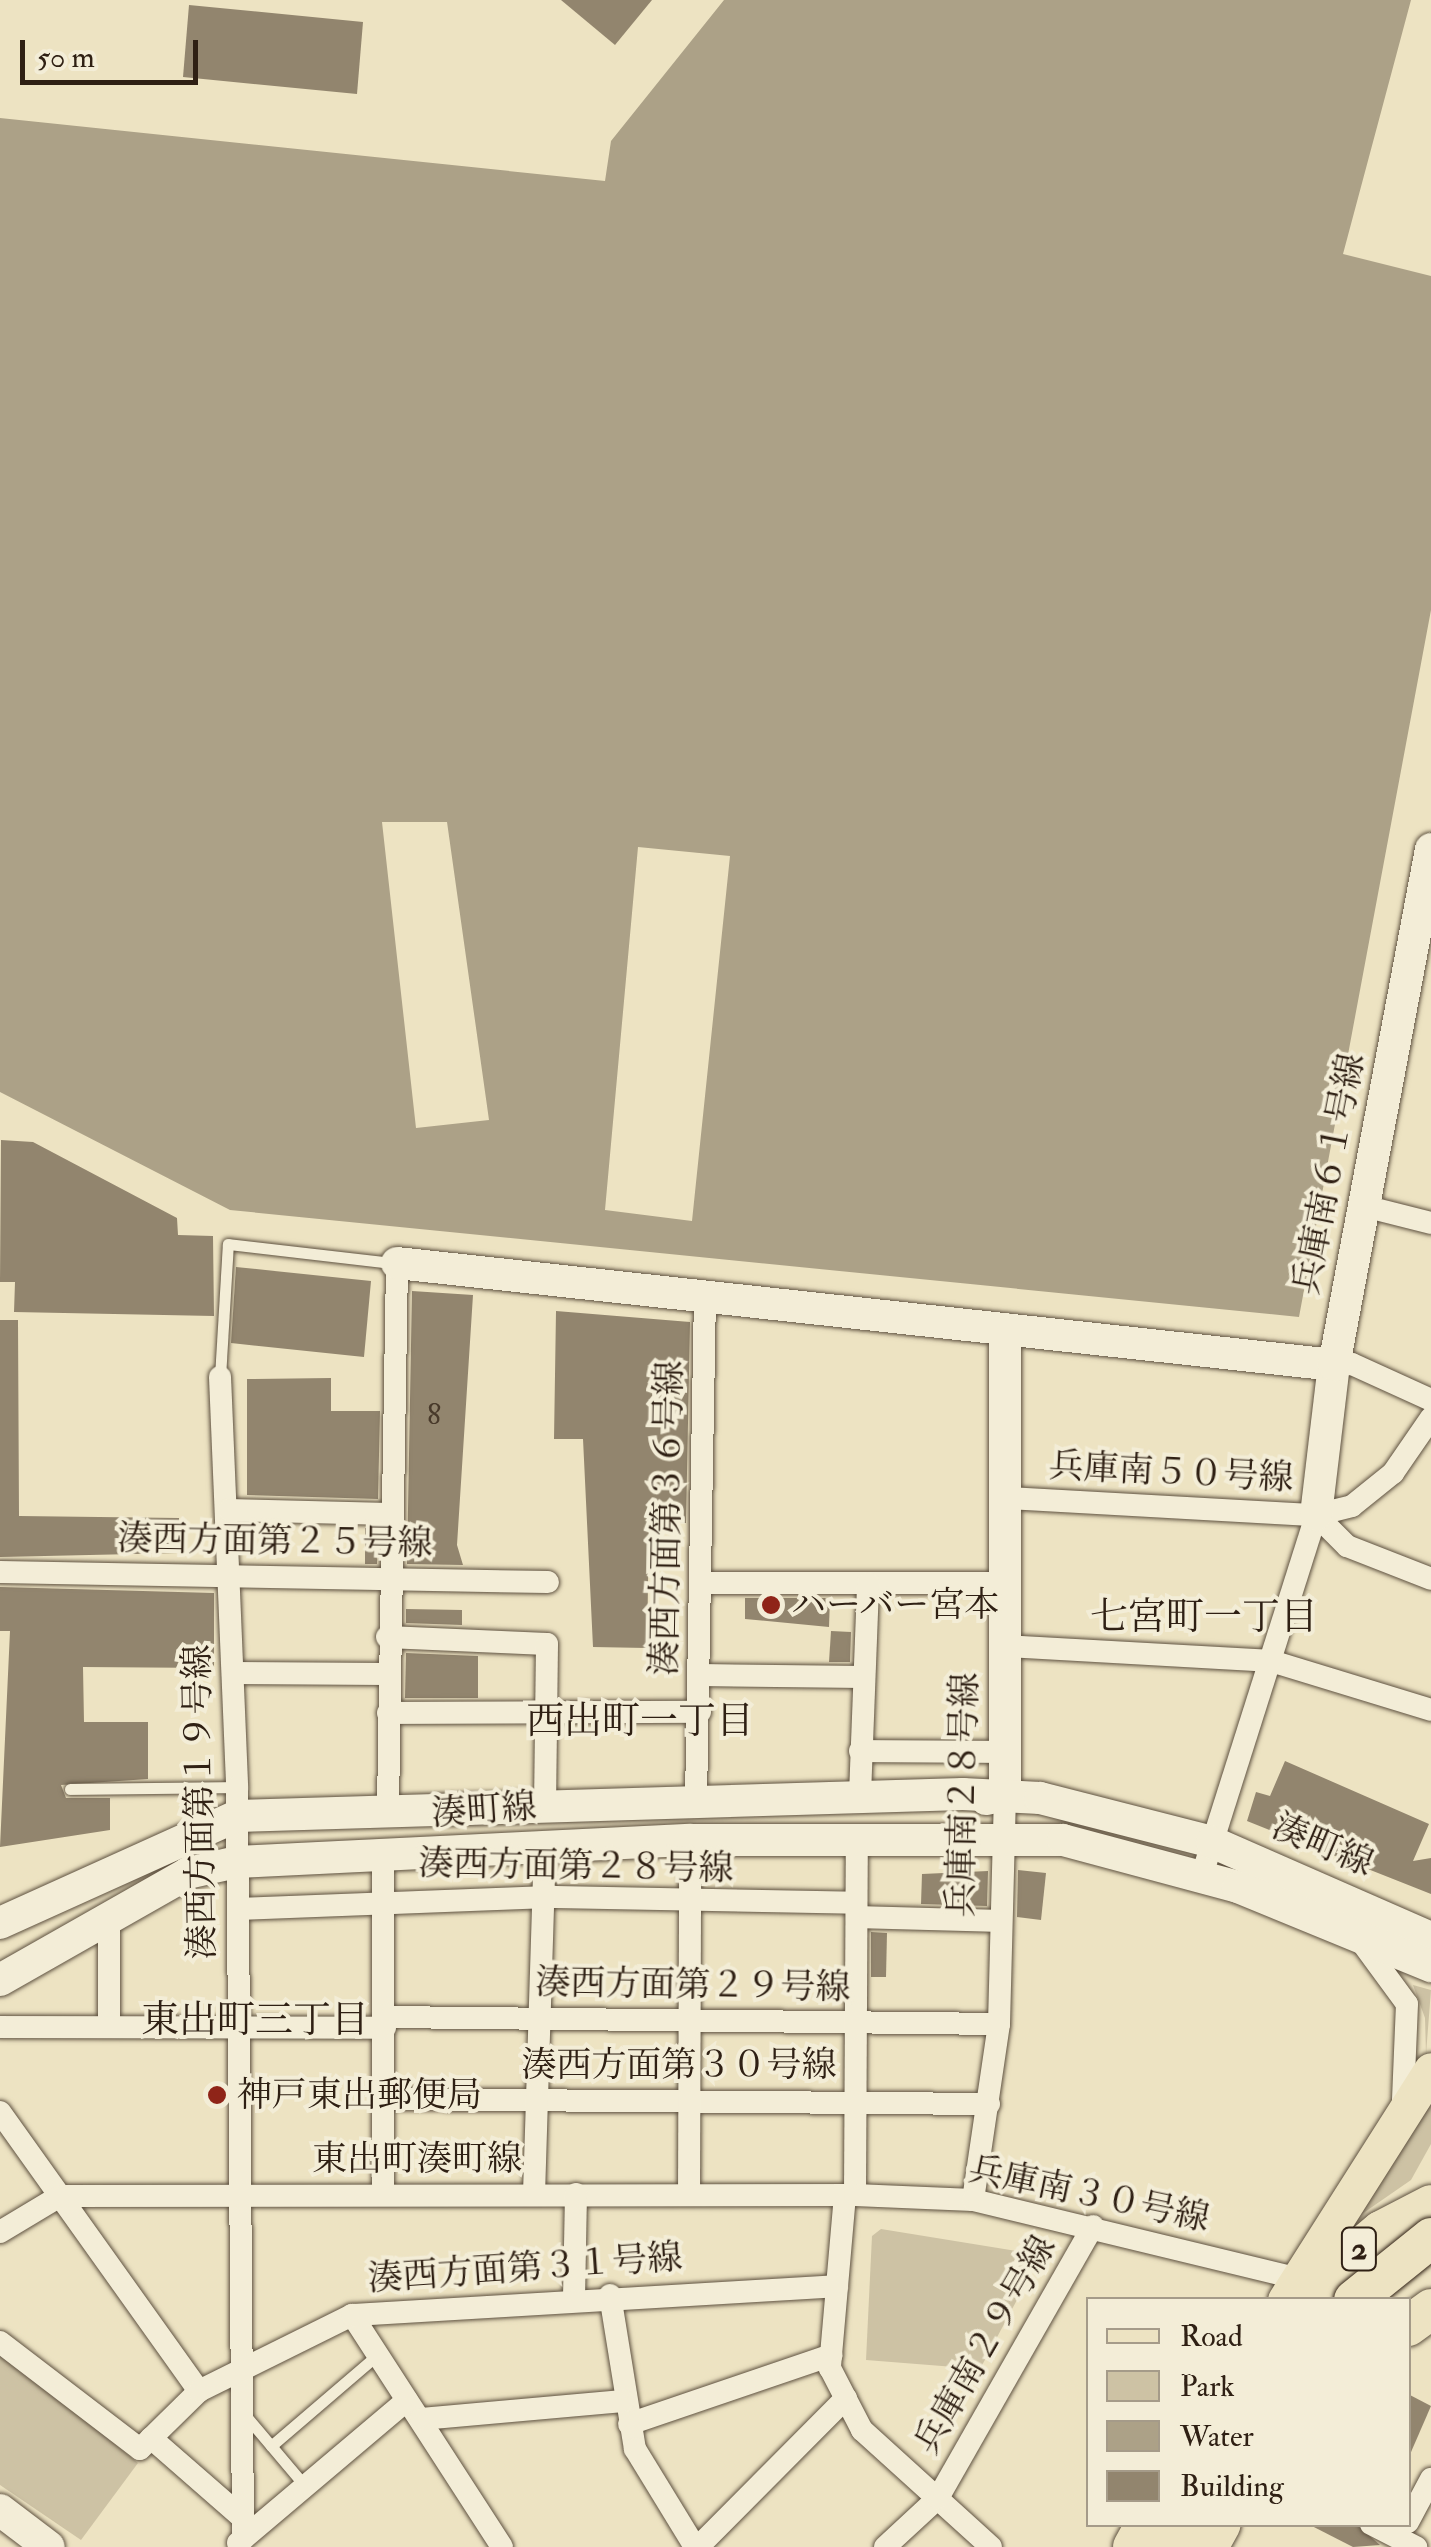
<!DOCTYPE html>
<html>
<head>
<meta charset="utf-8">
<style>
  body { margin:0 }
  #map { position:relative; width:1431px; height:2547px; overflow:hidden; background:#ede3c2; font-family:"IM FELL Double Pica","Noto Serif JP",serif }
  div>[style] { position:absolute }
  .green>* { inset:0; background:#cdc2a4 }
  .water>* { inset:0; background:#aca187 }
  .building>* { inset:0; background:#92856e }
  .roads { filter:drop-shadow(0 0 2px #5e5140) drop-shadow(0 0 2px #5e5140) }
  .lane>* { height:11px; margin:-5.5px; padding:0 5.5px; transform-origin:5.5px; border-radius:5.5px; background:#f3edd7 }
  .street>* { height:22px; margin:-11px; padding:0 11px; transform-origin:11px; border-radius:11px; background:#f3edd7 }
  .secondary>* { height:32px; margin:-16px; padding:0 16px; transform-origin:16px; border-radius:16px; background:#f3edd7 }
  .primary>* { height:35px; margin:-17.5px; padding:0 17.5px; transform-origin:17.5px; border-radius:17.5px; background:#ede3c2 }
  .highway>* { height:40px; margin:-20px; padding:0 20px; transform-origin:20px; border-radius:20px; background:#ede3c2 }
  .bridges { filter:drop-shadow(0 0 2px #2f2014) drop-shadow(0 0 2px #2f2014) }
  .highway-bridge>* { height:40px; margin:-20px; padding:0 20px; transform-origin:20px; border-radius:20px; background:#ede3c2 }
  .dots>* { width:28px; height:28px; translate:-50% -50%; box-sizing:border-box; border:5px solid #f3edd7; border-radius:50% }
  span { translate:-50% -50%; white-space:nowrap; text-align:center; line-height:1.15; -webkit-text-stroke:8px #f3edd7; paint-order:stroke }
  .number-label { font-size:30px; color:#48392a }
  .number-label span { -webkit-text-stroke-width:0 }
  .shield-label span { padding:2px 8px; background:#f3edd7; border:2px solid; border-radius:8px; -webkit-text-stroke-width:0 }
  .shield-label { font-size:32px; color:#2f2014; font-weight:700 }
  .street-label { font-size:35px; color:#2f2014 }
  .poi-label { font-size:35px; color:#2f2014 }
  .left { translate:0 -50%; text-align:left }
  .neighbourhood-label { font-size:38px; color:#2f2014 }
  .legend { position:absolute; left:1086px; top:2297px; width:325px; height:230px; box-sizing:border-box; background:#f3edd7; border:2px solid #a59b89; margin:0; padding:12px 18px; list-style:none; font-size:30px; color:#2f2014 }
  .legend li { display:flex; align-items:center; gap:20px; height:50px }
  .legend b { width:50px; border:2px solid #a59b89 }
  .scale { position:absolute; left:20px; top:40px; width:178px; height:45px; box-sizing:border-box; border:5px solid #2f2014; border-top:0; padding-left:12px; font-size:30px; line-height:35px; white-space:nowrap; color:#2f2014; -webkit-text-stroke:8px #f3edd7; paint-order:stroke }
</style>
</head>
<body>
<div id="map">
  <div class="green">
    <div style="clip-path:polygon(1413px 1985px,1431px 1990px,1426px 2054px,1425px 2018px)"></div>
    <div style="clip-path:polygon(1431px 2095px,1431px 2144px,1411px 2180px,1359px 2216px)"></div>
    <div style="clip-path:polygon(881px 2229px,1041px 2255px,980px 2369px,866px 2360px,872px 2236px)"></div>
    <div style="clip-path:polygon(0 2350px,138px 2463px,81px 2540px,0 2485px)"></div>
  </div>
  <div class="water">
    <div style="clip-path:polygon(evenodd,724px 0,1411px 0,1343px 254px,1431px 276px,1431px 610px,1299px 1317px,230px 1210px,0 1092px,0 118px,605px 181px,611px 141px,724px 0,382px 822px,447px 822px,489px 1120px,416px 1128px,382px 822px,724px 0,638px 847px,730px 856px,692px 1221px,605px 1210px,638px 847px)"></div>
  </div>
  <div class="building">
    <div style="clip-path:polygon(561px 0,652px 0,615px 45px)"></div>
    <div style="clip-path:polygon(189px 5px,363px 22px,357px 94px,183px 77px)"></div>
    <div style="clip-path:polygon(1px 1140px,33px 1142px,177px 1218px,178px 1235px,213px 1236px,214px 1316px,14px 1312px,15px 1282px,0 1282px)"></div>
    <div style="clip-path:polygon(236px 1267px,371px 1281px,364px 1357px,231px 1343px)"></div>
    <div style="clip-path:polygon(412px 1291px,473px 1295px,457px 1545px,463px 1565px,407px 1564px)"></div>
    <div style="clip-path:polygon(556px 1311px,690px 1322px,686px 1523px,649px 1522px,647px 1648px,593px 1647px,583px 1439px,554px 1439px)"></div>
    <div style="clip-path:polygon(0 1320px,18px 1320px,19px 1516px,179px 1518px,179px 1553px,0 1557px)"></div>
    <div style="clip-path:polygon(331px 1378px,331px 1411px,380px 1411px,378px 1499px,247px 1495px,247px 1379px)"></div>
    <div style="clip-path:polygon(365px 1528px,378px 1529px,377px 1564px,365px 1564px)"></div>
    <div style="clip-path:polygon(0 1587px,214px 1593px,214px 1668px,83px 1667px,84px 1722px,148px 1722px,148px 1779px,61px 1785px,66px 1798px,110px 1798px,110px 1830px,0 1847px,10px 1631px,0 1631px)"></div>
    <div style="clip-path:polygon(745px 1598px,830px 1598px,829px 1627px,745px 1619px)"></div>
    <div style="clip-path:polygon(406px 1609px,462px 1610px,462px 1625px,406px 1623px)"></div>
    <div style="clip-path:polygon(831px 1631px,851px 1632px,850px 1662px,829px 1662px)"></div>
    <div style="clip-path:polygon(406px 1653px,478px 1656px,478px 1698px,405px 1698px)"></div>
    <div style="clip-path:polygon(1285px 1761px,1429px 1824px,1413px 1861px,1431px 1858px,1431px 1894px,1247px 1821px,1256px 1792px,1270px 1796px)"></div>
    <div style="clip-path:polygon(1018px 1870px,1046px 1873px,1041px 1920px,1017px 1917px)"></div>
    <div style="clip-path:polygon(988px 1871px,987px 1906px,921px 1904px,922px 1874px)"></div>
    <div style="clip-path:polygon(871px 1932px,887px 1933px,886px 1977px,871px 1977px)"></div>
    <div style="clip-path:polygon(1408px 2394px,1431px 2406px,1408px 2459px)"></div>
    <div style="clip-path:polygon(1308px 2524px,1356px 2524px,1380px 2545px,1353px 2547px)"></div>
  </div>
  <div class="roads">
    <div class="lane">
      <div style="left:220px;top:1377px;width:133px;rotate:-86.6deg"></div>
      <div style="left:228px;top:1244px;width:166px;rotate:6.6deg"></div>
      <div style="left:70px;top:1789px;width:167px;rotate:-0.7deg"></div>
      <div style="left:245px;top:2415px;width:93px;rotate:49.8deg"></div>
      <div style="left:271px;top:2446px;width:137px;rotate:-40.6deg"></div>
    </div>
    <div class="street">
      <div style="left:1364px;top:1206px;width:69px;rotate:14.2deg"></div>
      <div style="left:1334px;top:1365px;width:18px;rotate:-3deg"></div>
      <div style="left:1352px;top:1364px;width:87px;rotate:24.5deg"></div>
      <div style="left:220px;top:1377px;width:410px;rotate:87.6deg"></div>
      <div style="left:237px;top:1787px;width:752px;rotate:89.54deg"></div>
      <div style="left:1008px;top:1498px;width:308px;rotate:3.2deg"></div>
      <div style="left:1316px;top:1515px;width:37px;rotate:-14deg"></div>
      <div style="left:1352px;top:1506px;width:53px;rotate:-38.8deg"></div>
      <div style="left:1393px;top:1473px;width:67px;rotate:-55.4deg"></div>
      <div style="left:229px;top:1510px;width:159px;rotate:1.4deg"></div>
      <div style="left:1316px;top:1515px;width:44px;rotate:45deg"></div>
      <div style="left:1347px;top:1546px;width:90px;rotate:21.4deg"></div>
      <div style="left:0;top:1572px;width:548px;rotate:1.05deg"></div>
      <div style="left:701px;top:1583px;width:302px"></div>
      <div style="left:387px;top:1637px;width:160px;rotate:2.5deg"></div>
      <div style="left:547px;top:1644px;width:164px;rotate:90.7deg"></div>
      <div style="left:1005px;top:1646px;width:266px;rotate:3.2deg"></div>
      <div style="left:1271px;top:1661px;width:167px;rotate:17deg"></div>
      <div style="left:234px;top:1673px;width:153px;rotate:0.4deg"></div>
      <div style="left:700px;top:1675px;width:164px;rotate:0.7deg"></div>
      <div style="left:388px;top:1713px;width:312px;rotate:-0.2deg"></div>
      <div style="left:860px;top:1751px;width:143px;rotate:0.4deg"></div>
      <div style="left:860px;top:1795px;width:212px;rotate:-87.8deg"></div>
      <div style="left:696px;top:1800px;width:504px;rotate:-88.98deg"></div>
      <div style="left:388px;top:1807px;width:544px;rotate:-89.05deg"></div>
      <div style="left:1202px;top:1875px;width:378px;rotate:-72.4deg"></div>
      <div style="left:238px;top:1909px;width:317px;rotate:-2.2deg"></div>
      <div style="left:555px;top:1897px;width:301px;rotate:1.1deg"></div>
      <div style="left:857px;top:1917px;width:144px;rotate:1.6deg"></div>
      <div style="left:1360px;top:1940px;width:79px;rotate:53.7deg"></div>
      <div style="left:1407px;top:2004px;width:97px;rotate:92.4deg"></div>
      <div style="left:386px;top:2017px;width:613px;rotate:0.65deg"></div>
      <div style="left:109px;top:2026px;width:103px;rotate:-90deg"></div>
      <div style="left:0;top:2027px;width:385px;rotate:0.1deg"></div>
      <div style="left:383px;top:2099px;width:606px;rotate:0.47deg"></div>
      <div style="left:0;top:2112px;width:343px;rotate:54.5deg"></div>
      <div style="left:383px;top:2194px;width:336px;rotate:-90deg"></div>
      <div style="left:534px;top:2194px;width:348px;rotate:-88.2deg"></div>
      <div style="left:689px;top:2194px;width:354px;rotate:-89.8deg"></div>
      <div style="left:845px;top:2195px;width:174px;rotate:95deg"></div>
      <div style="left:830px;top:2368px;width:70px;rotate:62.7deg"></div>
      <div style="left:862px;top:2430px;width:174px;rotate:42.2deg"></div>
      <div style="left:855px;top:2195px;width:356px;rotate:-89.7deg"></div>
      <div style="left:973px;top:2200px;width:178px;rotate:-81.6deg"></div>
      <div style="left:999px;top:2024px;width:229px;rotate:-88.5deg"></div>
      <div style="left:0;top:2232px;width:70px;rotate:-31deg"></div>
      <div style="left:60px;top:2196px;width:795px;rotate:-0.07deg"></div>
      <div style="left:855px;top:2195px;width:118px;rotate:2.4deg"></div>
      <div style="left:973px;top:2200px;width:348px;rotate:13.6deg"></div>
      <div style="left:610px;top:2295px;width:156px;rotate:80.8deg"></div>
      <div style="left:635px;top:2449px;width:115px;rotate:58.5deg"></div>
      <div style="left:574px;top:2298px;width:104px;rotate:-88.9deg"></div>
      <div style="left:352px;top:2315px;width:276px;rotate:57.1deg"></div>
      <div style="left:0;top:2342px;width:176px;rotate:37.4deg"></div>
      <div style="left:140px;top:2449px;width:83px;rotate:-44.5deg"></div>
      <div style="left:199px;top:2391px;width:171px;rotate:-26.4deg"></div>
      <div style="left:352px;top:2315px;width:486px;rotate:-3.4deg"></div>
      <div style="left:421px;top:2419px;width:203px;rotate:-5.1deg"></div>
      <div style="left:629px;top:2424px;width:214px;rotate:-18.8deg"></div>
      <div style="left:151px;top:2438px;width:123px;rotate:41.1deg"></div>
      <div style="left:1408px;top:2522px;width:49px;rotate:-61.9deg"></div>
      <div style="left:1371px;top:2524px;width:51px;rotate:27.1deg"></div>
      <div style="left:238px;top:2543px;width:221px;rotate:-40.2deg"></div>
      <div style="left:698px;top:2547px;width:210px;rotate:-45.2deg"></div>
      <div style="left:885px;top:2547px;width:72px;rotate:-42.8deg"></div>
      <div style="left:938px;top:2498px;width:313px;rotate:-60.3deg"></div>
    </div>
    <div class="secondary">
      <div style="left:397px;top:1263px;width:943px;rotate:6.21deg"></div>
      <div style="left:1316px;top:1515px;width:151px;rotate:-83.2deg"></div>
      <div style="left:1334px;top:1365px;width:525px;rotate:-79.35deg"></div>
      <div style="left:986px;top:1799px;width:19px;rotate:-12deg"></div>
      <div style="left:1005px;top:1795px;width:466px;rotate:-90deg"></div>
      <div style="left:0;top:1923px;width:260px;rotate:-24.3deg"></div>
      <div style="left:237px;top:1816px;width:726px;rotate:-1.74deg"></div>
      <div style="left:963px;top:1794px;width:77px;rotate:3deg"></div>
      <div style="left:1040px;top:1798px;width:178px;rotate:14.3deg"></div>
      <div style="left:1212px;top:1842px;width:239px;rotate:23.7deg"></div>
      <div style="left:0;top:1980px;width:216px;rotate:-29.6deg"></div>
      <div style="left:188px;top:1873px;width:50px;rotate:-12.7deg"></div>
      <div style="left:237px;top:1862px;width:454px;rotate:-2.8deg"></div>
      <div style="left:690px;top:1840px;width:373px"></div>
      <div style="left:1063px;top:1840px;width:181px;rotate:15deg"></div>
      <div style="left:1238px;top:1887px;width:209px;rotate:22.3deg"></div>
      <div style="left:0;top:2510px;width:61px;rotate:37.1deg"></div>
    </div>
    <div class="primary">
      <div style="left:1285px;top:2300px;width:272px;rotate:-57.6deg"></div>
    </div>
    <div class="highway">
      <div style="left:1299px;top:2300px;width:107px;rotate:-40.1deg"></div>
      <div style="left:1381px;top:2231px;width:56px;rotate:-27.5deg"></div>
      <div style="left:1408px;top:2326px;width:29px;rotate:-36deg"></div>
      <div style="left:1133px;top:2547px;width:26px;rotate:-61deg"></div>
      <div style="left:1171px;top:2547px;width:26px;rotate:-62deg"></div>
      <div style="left:1208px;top:2547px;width:26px;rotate:-61deg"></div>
    </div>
  </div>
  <div class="bridges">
    <div class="highway-bridge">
      <div style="left:1354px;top:2300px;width:99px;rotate:-38.8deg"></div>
    </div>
  </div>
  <div class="dots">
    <div style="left:771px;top:1605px;background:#8f2418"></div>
    <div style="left:217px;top:2095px;background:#8f2418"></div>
  </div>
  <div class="number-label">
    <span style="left:434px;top:1415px">8</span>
  </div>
  <div class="shield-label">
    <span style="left:1359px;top:2249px">2</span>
  </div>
  <div class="street-label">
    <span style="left:1329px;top:1174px;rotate:-79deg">兵庫南６１号線</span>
    <span style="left:1171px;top:1472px;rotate:3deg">兵庫南５０号線</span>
    <span style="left:667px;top:1518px;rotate:-89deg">湊西方面第３６号線</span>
    <span style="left:275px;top:1541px;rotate:1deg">湊西方面第２５号線</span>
    <span style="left:963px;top:1795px;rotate:-89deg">兵庫南２８号線</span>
    <span style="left:200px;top:1802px;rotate:-91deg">湊西方面第１９号線</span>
    <span style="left:484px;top:1810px;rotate:-4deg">湊町線</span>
    <span style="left:1323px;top:1845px;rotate:23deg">湊町線</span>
    <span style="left:576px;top:1866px;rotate:1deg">湊西方面第２８号線</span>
    <span style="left:693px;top:1985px;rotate:1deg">湊西方面第２９号線</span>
    <span style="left:679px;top:2065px">湊西方面第３０号線</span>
    <span style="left:417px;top:2159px">東出町湊町線</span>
    <span style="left:1089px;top:2194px;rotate:12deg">兵庫南３０号線</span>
    <span style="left:525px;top:2268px;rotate:-4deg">湊西方面第３１号線</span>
    <span style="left:985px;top:2345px;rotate:-60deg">兵庫南２９号線</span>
  </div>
  <div class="poi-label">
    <span class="left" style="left:791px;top:1605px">ハーバー宮本</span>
    <span class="left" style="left:237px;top:2095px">神戸東出郵便局</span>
  </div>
  <div class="neighbourhood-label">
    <span style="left:1204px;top:1618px">七宮町一丁目</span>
    <span style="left:640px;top:1722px">西出町一丁目</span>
    <span style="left:255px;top:2021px">東出町三丁目</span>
  </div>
  <ul class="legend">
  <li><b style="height:12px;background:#ede3c2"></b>Road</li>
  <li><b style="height:28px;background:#cdc2a4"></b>Park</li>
  <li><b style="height:28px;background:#aca187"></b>Water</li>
  <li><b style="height:28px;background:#92856e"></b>Building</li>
  </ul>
  <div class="scale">50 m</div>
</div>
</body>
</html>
